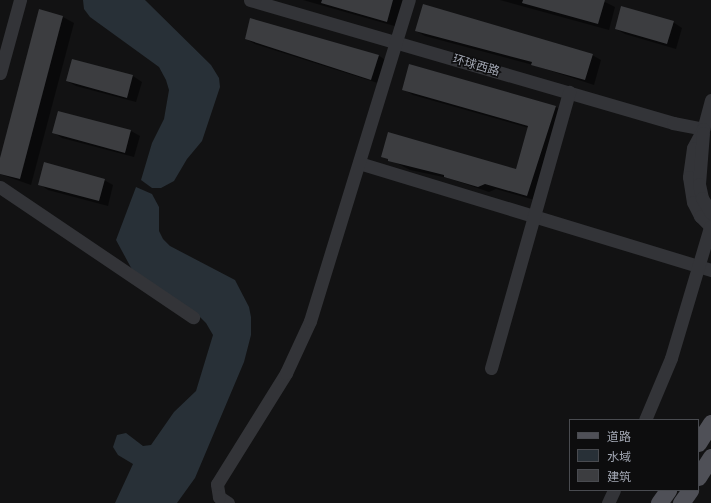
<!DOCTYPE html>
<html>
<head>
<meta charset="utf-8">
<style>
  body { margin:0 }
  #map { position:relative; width:711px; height:503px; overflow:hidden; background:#121213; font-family:"Fira Sans Condensed","Noto Sans SC",sans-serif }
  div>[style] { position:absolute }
  .water>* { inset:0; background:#283037 }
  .shadow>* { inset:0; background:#0007 }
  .building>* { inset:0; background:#3c3d40 }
  .minor>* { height:13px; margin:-6.5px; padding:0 6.5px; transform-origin:6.5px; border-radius:6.5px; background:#333438 }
  .major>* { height:17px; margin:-8.5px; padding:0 8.5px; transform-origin:8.5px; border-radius:8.5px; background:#4f5057 }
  span { translate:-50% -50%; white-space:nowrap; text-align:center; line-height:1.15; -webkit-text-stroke:3px #0d0d0e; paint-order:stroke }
  .street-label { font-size:12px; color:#a3a8b4 }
  .legend { position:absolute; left:569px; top:419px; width:130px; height:72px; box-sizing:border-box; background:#0d0d0e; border:1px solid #494b50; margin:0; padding:5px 7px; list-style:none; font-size:12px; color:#a3a8b4 }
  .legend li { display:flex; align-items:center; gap:8px; height:20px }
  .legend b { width:20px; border:1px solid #494b50 }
</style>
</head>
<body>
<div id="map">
  <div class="water">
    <div style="clip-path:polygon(83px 0,145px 0,211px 65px,219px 78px,220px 87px,202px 141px,187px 159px,174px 181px,161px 188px,152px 188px,141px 180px,152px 143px,164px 119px,169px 90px,166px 80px,159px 67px,90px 17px,84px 9px)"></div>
    <div style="clip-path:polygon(136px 187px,152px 194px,159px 207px,159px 231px,163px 239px,170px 246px,235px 280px,249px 307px,251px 317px,251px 335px,244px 362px,195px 478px,177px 503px,115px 503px,133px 464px,118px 455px,113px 447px,117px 435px,126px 433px,143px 446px,151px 445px,174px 412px,196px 391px,213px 335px,206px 323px,196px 313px,135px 275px,116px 240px)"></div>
  </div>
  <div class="shadow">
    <div style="clip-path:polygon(303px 0,408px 0,398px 27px)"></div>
    <div style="clip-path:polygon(500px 0,601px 0,615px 7px,609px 30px)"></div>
    <div style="clip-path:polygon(63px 17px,74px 23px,31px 185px,0 174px,0 162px)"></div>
    <div style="clip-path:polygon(673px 22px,682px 28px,676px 49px,625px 34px,616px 29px)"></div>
    <div style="clip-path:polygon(416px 31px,592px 55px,601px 60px,594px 85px,533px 65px,425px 36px)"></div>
    <div style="clip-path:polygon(246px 39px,378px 55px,387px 61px,381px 84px,255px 44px)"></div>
    <div style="clip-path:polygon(73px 60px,133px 76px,142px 82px,136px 102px,76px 86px,67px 81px)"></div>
    <div style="clip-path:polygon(410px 65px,556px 107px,566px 113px,538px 201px,496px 189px,489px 192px,448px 178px,410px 170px,383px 156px,517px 170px,529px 128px,413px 95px,403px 89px)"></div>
    <div style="clip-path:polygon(59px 112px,131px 131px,140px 136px,134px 157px,62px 138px,53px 132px)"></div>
    <div style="clip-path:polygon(104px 180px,113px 185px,108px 206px,48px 190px,39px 184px)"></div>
  </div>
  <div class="building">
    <div style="clip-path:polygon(322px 0,393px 0,387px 22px,321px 3px)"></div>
    <div style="clip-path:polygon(523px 0,605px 0,598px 24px,522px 3px)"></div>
    <div style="clip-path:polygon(423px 4px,593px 54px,585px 80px,531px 65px,532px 62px,415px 31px)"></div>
    <div style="clip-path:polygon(621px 6px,674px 21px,667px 44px,615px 29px)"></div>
    <div style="clip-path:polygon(39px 9px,63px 16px,20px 179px,0 174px,0 158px)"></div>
    <div style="clip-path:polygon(250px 18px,379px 55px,371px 80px,245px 39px)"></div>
    <div style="clip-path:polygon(72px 59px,133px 75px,127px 98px,66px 81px)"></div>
    <div style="clip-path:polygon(409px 64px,556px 106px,527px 196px,485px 184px,478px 187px,444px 177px,444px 175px,388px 161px,388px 159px,381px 157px,388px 132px,516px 169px,528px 126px,402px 90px)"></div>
    <div style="clip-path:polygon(58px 111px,131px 130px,125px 153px,52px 133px)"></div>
    <div style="clip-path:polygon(44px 162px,105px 179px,99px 201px,38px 185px)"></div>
  </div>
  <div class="minor">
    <div style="left:250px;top:0;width:441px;rotate:16.2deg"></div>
    <div style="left:673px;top:123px;width:31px;rotate:11deg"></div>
    <div style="left:0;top:73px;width:76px;rotate:-74.7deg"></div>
    <div style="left:711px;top:100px;width:30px;rotate:105deg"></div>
    <div style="left:703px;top:129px;width:21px;rotate:118deg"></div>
    <div style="left:693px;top:148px;width:29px;rotate:98deg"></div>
    <div style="left:689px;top:177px;width:25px;rotate:81deg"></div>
    <div style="left:693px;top:202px;width:16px;rotate:63deg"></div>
    <div style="left:700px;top:216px;width:16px;rotate:45deg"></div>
    <div style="left:703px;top:133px;width:51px;rotate:94.5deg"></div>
    <div style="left:699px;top:184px;width:14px;rotate:78deg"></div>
    <div style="left:702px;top:198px;width:17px;rotate:59deg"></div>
    <div style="left:359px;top:163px;width:368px;rotate:16.9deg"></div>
    <div style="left:0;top:187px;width:233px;rotate:34deg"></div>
    <div style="left:491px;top:368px;width:287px;rotate:-74.2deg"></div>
    <div style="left:645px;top:420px;width:67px;rotate:-67.2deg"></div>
    <div style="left:671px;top:358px;width:137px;rotate:-73.4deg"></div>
    <div style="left:228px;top:503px;width:11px;rotate:-146deg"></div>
    <div style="left:219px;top:497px;width:13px;rotate:-99deg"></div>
    <div style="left:217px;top:484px;width:131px;rotate:-58.1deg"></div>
    <div style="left:286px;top:373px;width:57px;rotate:-65.2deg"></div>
    <div style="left:310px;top:321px;width:336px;rotate:-72.9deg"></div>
    <div style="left:608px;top:503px;width:14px;rotate:-65deg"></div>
  </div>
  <div class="major">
    <div style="left:698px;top:443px;width:24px;rotate:-57deg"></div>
    <div style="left:698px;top:477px;width:24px;rotate:-57deg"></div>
    <div style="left:659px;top:503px;width:16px;rotate:-55deg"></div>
    <div style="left:681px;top:503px;width:16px;rotate:-55deg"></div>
  </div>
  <div class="street-label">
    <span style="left:476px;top:66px;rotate:16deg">环球西路</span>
  </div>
  <ul class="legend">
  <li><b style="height:5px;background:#4f5057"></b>道路</li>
  <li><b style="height:11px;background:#283037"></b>水域</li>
  <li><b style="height:11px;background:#3c3d40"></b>建筑</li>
  </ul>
</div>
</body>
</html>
